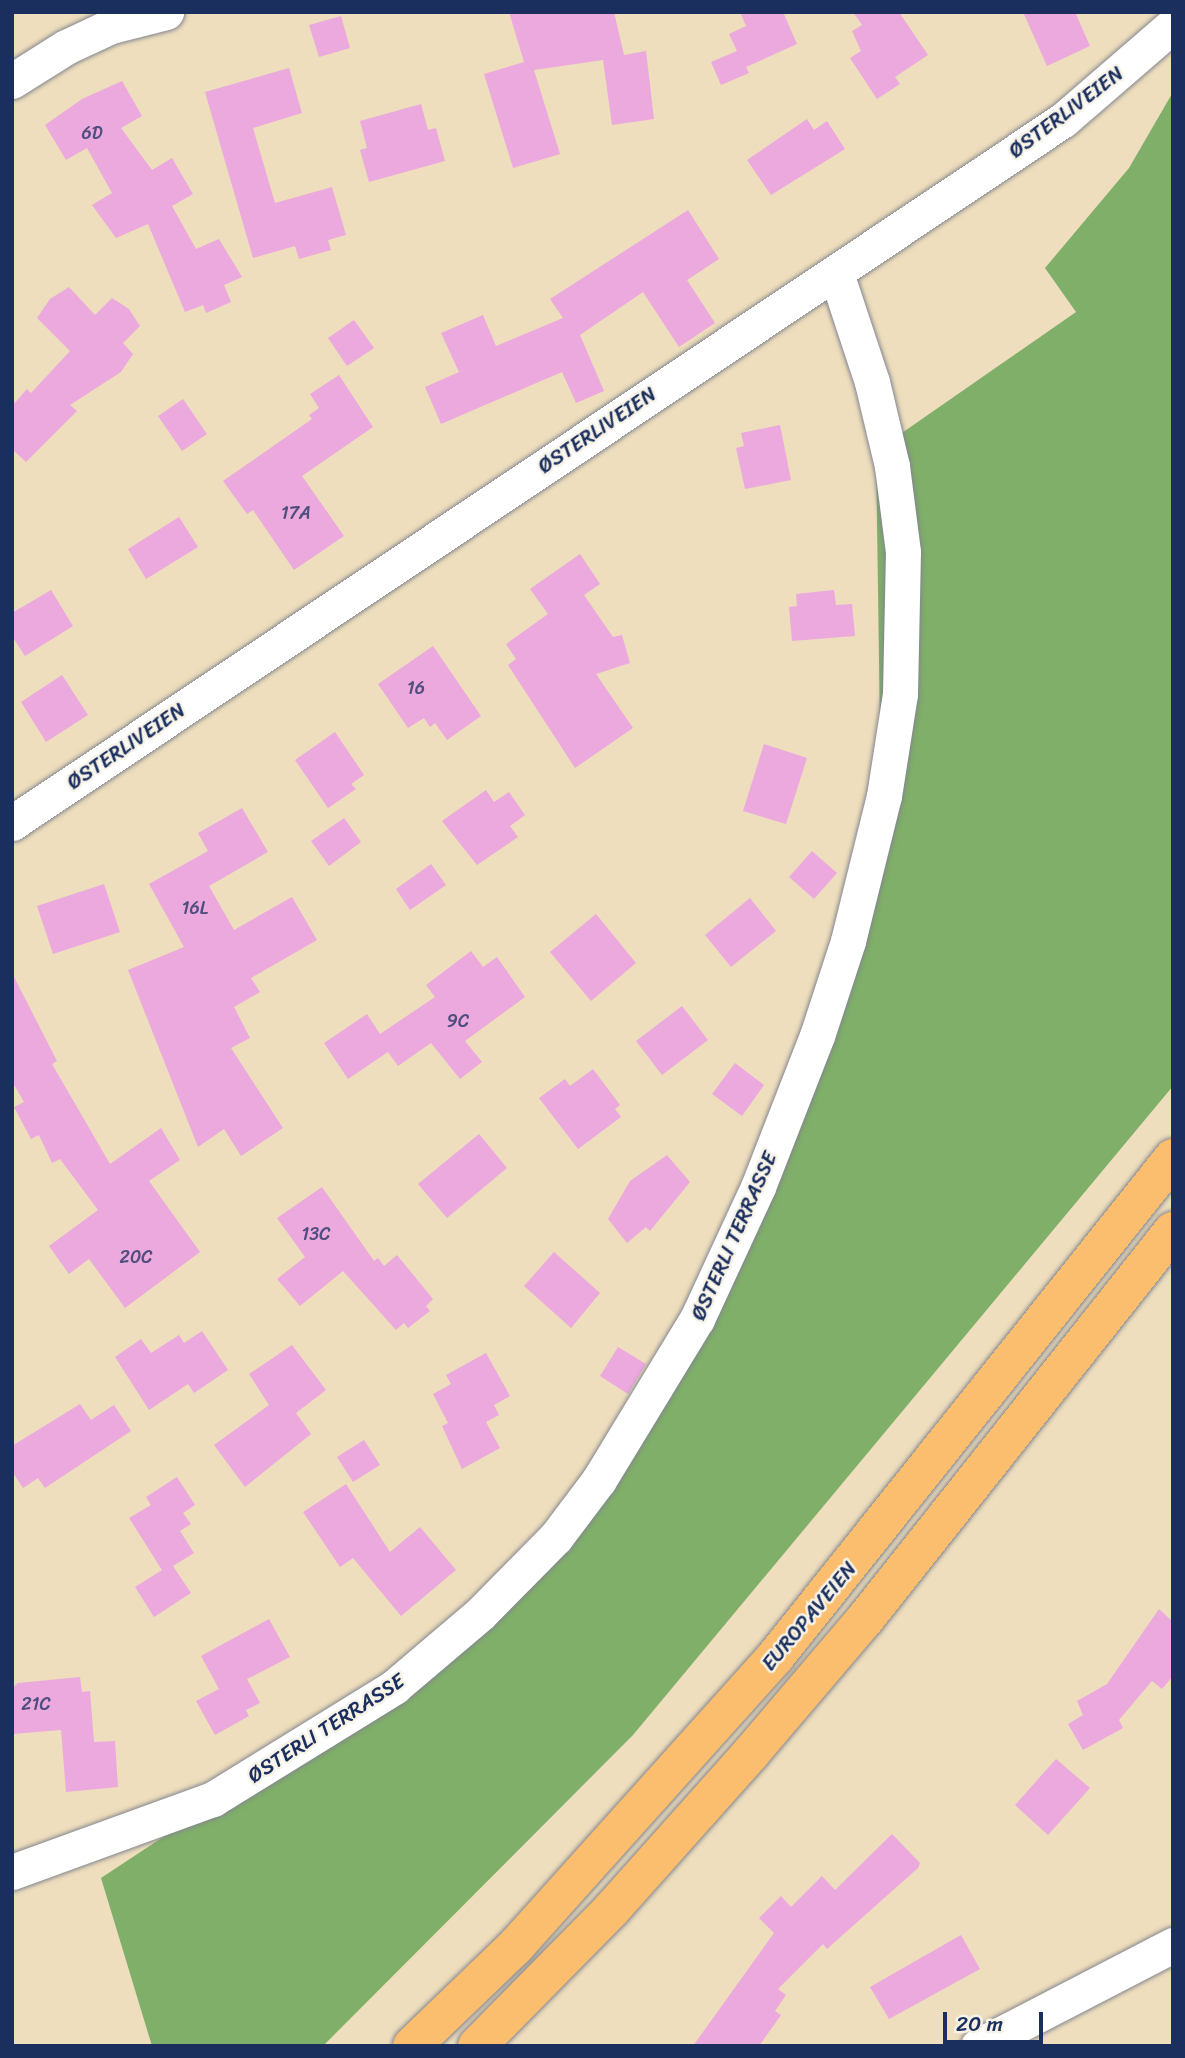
<!DOCTYPE html>
<html>
<head>
<meta charset="utf-8">
<style>
  body { margin:0 }
  #map { position:relative; width:1185px; height:2058px; overflow:hidden; background:#eedebd; font-family:Sriracha,sans-serif }
  div>[style] { position:absolute }
  .forest>* { inset:0; background:#7faf68 }
  .building>* { inset:0; background:#eba9dd }
  .roads { filter:drop-shadow(0 0 2px #84868e) drop-shadow(0 0 2px #84868e) }
  .street>* { height:35px; margin:-17.5px; padding:0 17.5px; transform-origin:17.5px; border-radius:17.5px; background:#fff }
  .highway>* { height:38px; margin:-19px; padding:0 19px; transform-origin:19px; border-radius:19px; background:#fbbd6e }
  span { translate:-50% -50%; white-space:nowrap; text-align:center; line-height:1.15; -webkit-text-stroke:5px #f7f3e8; paint-order:stroke }
  .number-label { font-size:18px; color:#4f4e7e }
  .number-label span { -webkit-text-stroke-width:0 }
  .street-label { font-size:21px; color:#1b2f5e }
  .frame { position:absolute; inset:0; border:14px solid #1b2f5e; pointer-events:none }
  .scale { position:absolute; left:943px; top:2012px; width:100px; height:32px; box-sizing:border-box; border:4px solid #1b2f5e; border-top:0; padding-left:9px; font-size:21px; line-height:24px; white-space:nowrap; color:#1b2f5e; -webkit-text-stroke:5px #f7f3e8; paint-order:stroke }
</style>
</head>
<body>
<div id="map">
  <div class="forest">
    <div style="clip-path:polygon(1173px 92px,1173px 1086px,633px 1735px,323px 2046px,152px 2046px,101px 1878px,263px 1771px,487px 1611px,670px 1363px,834px 962px,880px 730px,876px 451px,1076px 312px,1045px 268px,1129px 168px)"></div>
  </div>
  <div class="building">
    <div style="clip-path:polygon(509px 12px,614px 12px,624px 55px,646px 51px,654px 119px,612px 125px,603px 60px,534px 70px,560px 154px,513px 168px,484px 74px,524px 62px)"></div>
    <div style="clip-path:polygon(740px 12px,783px 12px,797px 44px,746px 67px,749px 73px,721px 85px,711px 62px,737px 51px,729px 34px,746px 26px)"></div>
    <div style="clip-path:polygon(853px 12px,899px 12px,928px 55px,895px 77px,900px 84px,877px 99px,850px 58px,861px 51px,852px 31px,862px 25px)"></div>
    <div style="clip-path:polygon(1023px 12px,1075px 12px,1090px 46px,1047px 66px)"></div>
    <div style="clip-path:polygon(341px 16px,350px 48px,319px 57px,309px 25px)"></div>
    <div style="clip-path:polygon(289px 68px,302px 113px,253px 128px,275px 203px,332px 187px,346px 235px,328px 240px,331px 250px,299px 259px,295px 246px,253px 258px,205px 92px)"></div>
    <div style="clip-path:polygon(122px 81px,142px 116px,121px 128px,152px 170px,172px 158px,193px 194px,172px 206px,196px 249px,219px 239px,242px 277px,224px 285px,231px 302px,206px 313px,203px 305px,185px 312px,148px 224px,116px 238px,92px 205px,112px 193px,87px 148px,66px 160px,45px 125px,82px 99px)"></div>
    <div style="clip-path:polygon(421px 104px,428px 130px,436px 128px,445px 161px,369px 182px,360px 150px,367px 148px,360px 121px)"></div>
    <div style="clip-path:polygon(807px 119px,814px 130px,827px 121px,845px 149px,771px 195px,747px 160px)"></div>
    <div style="clip-path:polygon(688px 210px,719px 259px,687px 280px,715px 323px,679px 347px,643px 292px,580px 335px,604px 391px,576px 403px,562px 372px,441px 424px,425px 387px,459px 372px,441px 333px,483px 315px,496px 346px,563px 318px,550px 299px)"></div>
    <div style="clip-path:polygon(69px 287px,95px 315px,112px 298px,129px 309px,140px 326px,123px 343px,133px 354px,121px 372px,70px 405px,77px 411px,26px 462px,12px 449px,12px 406px,27px 389px,31px 393px,70px 351px,37px 318px,50px 299px)"></div>
    <div style="clip-path:polygon(354px 320px,374px 348px,347px 366px,328px 338px)"></div>
    <div style="clip-path:polygon(339px 375px,373px 427px,302px 476px,344px 536px,294px 570px,253px 510px,247px 514px,223px 481px,312px 419px,309px 415px,319px 408px,310px 394px)"></div>
    <div style="clip-path:polygon(183px 399px,207px 434px,182px 451px,158px 416px)"></div>
    <div style="clip-path:polygon(780px 425px,791px 480px,745px 489px,736px 448px,744px 446px,741px 433px)"></div>
    <div style="clip-path:polygon(179px 517px,198px 547px,146px 579px,128px 549px)"></div>
    <div style="clip-path:polygon(580px 554px,600px 584px,584px 595px,613px 637px,622px 635px,630px 663px,596px 674px,633px 728px,575px 768px,508px 665px,516px 659px,506px 644px,548px 614px,530px 589px)"></div>
    <div style="clip-path:polygon(51px 590px,73px 626px,25px 656px,12px 636px,12px 613px)"></div>
    <div style="clip-path:polygon(834px 590px,836px 605px,852px 604px,855px 636px,792px 641px,789px 607px,797px 606px,796px 594px)"></div>
    <div style="clip-path:polygon(433px 646px,481px 716px,447px 740px,435px 723px,430px 727px,424px 718px,408px 728px,378px 684px)"></div>
    <div style="clip-path:polygon(62px 675px,88px 715px,46px 742px,21px 702px)"></div>
    <div style="clip-path:polygon(335px 732px,364px 775px,351px 784px,356px 789px,328px 808px,295px 760px)"></div>
    <div style="clip-path:polygon(764px 744px,807px 758px,786px 824px,743px 811px)"></div>
    <div style="clip-path:polygon(486px 790px,494px 802px,509px 792px,525px 815px,510px 826px,518px 837px,477px 865px,442px 821px)"></div>
    <div style="clip-path:polygon(242px 808px,268px 852px,209px 886px,234px 930px,292px 897px,317px 940px,251px 978px,260px 992px,234px 1007px,250px 1038px,231px 1048px,283px 1128px,241px 1156px,224px 1129px,198px 1147px,128px 970px,184px 947px,149px 884px,208px 851px,198px 833px)"></div>
    <div style="clip-path:polygon(344px 818px,361px 842px,329px 866px,311px 841px)"></div>
    <div style="clip-path:polygon(812px 851px,837px 873px,814px 899px,789px 877px)"></div>
    <div style="clip-path:polygon(431px 864px,446px 885px,410px 910px,396px 889px)"></div>
    <div style="clip-path:polygon(104px 884px,120px 932px,53px 954px,37px 906px)"></div>
    <div style="clip-path:polygon(750px 898px,776px 931px,731px 967px,705px 935px)"></div>
    <div style="clip-path:polygon(596px 914px,636px 963px,591px 1001px,550px 952px)"></div>
    <div style="clip-path:polygon(471px 951px,483px 967px,497px 957px,525px 997px,465px 1041px,482px 1062px,460px 1079px,431px 1043px,398px 1066px,388px 1052px,348px 1079px,324px 1043px,367px 1014px,380px 1034px,435px 997px,426px 985px)"></div>
    <div style="clip-path:polygon(12px 973px,57px 1061px,52px 1064px,110px 1164px,161px 1128px,180px 1160px,149px 1181px,200px 1252px,125px 1308px,89px 1259px,69px 1274px,49px 1246px,98px 1210px,60px 1159px,52px 1163px,39px 1135px,31px 1139px,14px 1107px,24px 1102px,12px 1081px)"></div>
    <div style="clip-path:polygon(682px 1006px,708px 1040px,662px 1075px,636px 1041px)"></div>
    <div style="clip-path:polygon(735px 1063px,764px 1085px,742px 1116px,712px 1094px)"></div>
    <div style="clip-path:polygon(593px 1069px,620px 1105px,615px 1109px,621px 1117px,578px 1149px,539px 1098px,565px 1079px,570px 1086px)"></div>
    <div style="clip-path:polygon(479px 1134px,507px 1168px,447px 1218px,418px 1184px)"></div>
    <div style="clip-path:polygon(667px 1155px,690px 1182px,650px 1231px,646px 1227px,627px 1243px,608px 1219px,630px 1181px)"></div>
    <div style="clip-path:polygon(322px 1187px,374px 1261px,378px 1258px,384px 1266px,397px 1255px,433px 1299px,426px 1306px,430px 1311px,408px 1328px,404px 1323px,396px 1330px,343px 1271px,300px 1306px,277px 1279px,305px 1257px,277px 1218px)"></div>
    <div style="clip-path:polygon(554px 1252px,600px 1293px,571px 1328px,524px 1286px)"></div>
    <div style="clip-path:polygon(202px 1331px,228px 1370px,194px 1393px,188px 1384px,149px 1410px,115px 1357px,141px 1339px,151px 1353px,179px 1335px,184px 1343px)"></div>
    <div style="clip-path:polygon(292px 1345px,326px 1390px,296px 1413px,311px 1434px,245px 1487px,214px 1445px,269px 1405px,249px 1374px)"></div>
    <div style="clip-path:polygon(618px 1347px,646px 1364px,628px 1394px,600px 1376px)"></div>
    <div style="clip-path:polygon(486px 1353px,510px 1396px,494px 1405px,499px 1415px,486px 1422px,500px 1448px,462px 1469px,442px 1426px,448px 1423px,433px 1394px,451px 1384px,446px 1375px)"></div>
    <div style="clip-path:polygon(80px 1404px,91px 1420px,114px 1405px,131px 1431px,45px 1488px,38px 1478px,23px 1488px,12px 1471px,12px 1446px)"></div>
    <div style="clip-path:polygon(364px 1440px,380px 1465px,353px 1482px,337px 1457px)"></div>
    <div style="clip-path:polygon(177px 1477px,195px 1505px,183px 1513px,191px 1524px,180px 1531px,194px 1553px,173px 1566px,191px 1593px,154px 1617px,135px 1587px,162px 1570px,129px 1518px,151px 1505px,146px 1497px)"></div>
    <div style="clip-path:polygon(346px 1484px,390px 1552px,420px 1527px,456px 1570px,401px 1616px,353px 1558px,340px 1567px,303px 1512px)"></div>
    <div style="clip-path:polygon(1159px 1609px,1173px 1622px,1173px 1676px,1162px 1689px,1152px 1681px,1119px 1720px,1123px 1728px,1083px 1750px,1068px 1724px,1083px 1715px,1077px 1701px,1107px 1684px)"></div>
    <div style="clip-path:polygon(269px 1619px,290px 1657px,247px 1679px,260px 1703px,246px 1710px,249px 1716px,215px 1735px,196px 1701px,219px 1689px,201px 1656px)"></div>
    <div style="clip-path:polygon(80px 1677px,82px 1692px,90px 1691px,94px 1742px,115px 1741px,118px 1787px,66px 1792px,61px 1730px,12px 1734px,12px 1688px,18px 1683px)"></div>
    <div style="clip-path:polygon(1056px 1759px,1090px 1788px,1048px 1835px,1015px 1805px)"></div>
    <div style="clip-path:polygon(892px 1834px,920px 1863px,918px 1868px,827px 1949px,823px 1944px,778px 1989px,786px 1995px,775px 2011px,781px 2015px,759px 2046px,693px 2046px,774px 1933px,759px 1918px,781px 1896px,791px 1907px,822px 1876px,835px 1890px)"></div>
    <div style="clip-path:polygon(961px 1935px,980px 1969px,889px 2019px,870px 1987px)"></div>
  </div>
  <div class="roads">
    <div class="street">
      <div style="left:12px;top:81px;width:64px;rotate:-32.2deg"></div>
      <div style="left:66px;top:47px;width:50px;rotate:-25deg"></div>
      <div style="left:111px;top:26px;width:57px;rotate:-14.3deg"></div>
      <div style="left:12px;top:823px;width:1264px;rotate:-33.78deg"></div>
      <div style="left:1063px;top:120px;width:145px;rotate:-40.8deg"></div>
      <div style="left:12px;top:1872px;width:214px;rotate:-20deg"></div>
      <div style="left:213px;top:1799px;width:213px;rotate:-31.7deg"></div>
      <div style="left:394px;top:1687px;width:113px;rotate:-40.3deg"></div>
      <div style="left:480px;top:1614px;width:108px;rotate:-45.4deg"></div>
      <div style="left:556px;top:1537px;width:71px;rotate:-53deg"></div>
      <div style="left:599px;top:1480px;width:188px;rotate:-58.7deg"></div>
      <div style="left:697px;top:1319px;width:145px;rotate:-65.2deg"></div>
      <div style="left:758px;top:1187px;width:162px;rotate:-68.7deg"></div>
      <div style="left:817px;top:1036px;width:100px;rotate:-71.9deg"></div>
      <div style="left:848px;top:941px;width:149px;rotate:-76.1deg"></div>
      <div style="left:884px;top:796px;width:103px;rotate:-81.1deg"></div>
      <div style="left:900px;top:694px;width:142px;rotate:-88.8deg"></div>
      <div style="left:903px;top:552px;width:87px;rotate:-97.3deg"></div>
      <div style="left:892px;top:466px;width:86px;rotate:-103.4deg"></div>
      <div style="left:872px;top:382px;width:115px;rotate:-108.3deg"></div>
      <div style="left:978px;top:2046px;width:220px;rotate:-27.4deg"></div>
    </div>
    <div class="highway">
      <div style="left:412px;top:2046px;width:143px;rotate:-43.9deg"></div>
      <div style="left:515px;top:1947px;width:391px;rotate:-48.1deg"></div>
      <div style="left:776px;top:1656px;width:637px;rotate:-51.44deg"></div>
      <div style="left:477px;top:2046px;width:192px;rotate:-45.4deg"></div>
      <div style="left:612px;top:1909px;width:209px;rotate:-48.3deg"></div>
      <div style="left:751px;top:1753px;width:177px;rotate:-49.6deg"></div>
      <div style="left:866px;top:1618px;width:494px;rotate:-51.6deg"></div>
    </div>
  </div>
  <div class="number-label">
    <span style="left:92px;top:133px">6D</span>
    <span style="left:296px;top:513px">17A</span>
    <span style="left:416px;top:688px">16</span>
    <span style="left:195px;top:908px">16L</span>
    <span style="left:458px;top:1021px">9C</span>
    <span style="left:316px;top:1234px">13C</span>
    <span style="left:136px;top:1257px">20C</span>
    <span style="left:36px;top:1704px">21C</span>
  </div>
  <div class="street-label">
    <span style="left:1066px;top:112px;rotate:-37deg">ØSTERLIVEIEN</span>
    <span style="left:597px;top:430px;rotate:-34deg">ØSTERLIVEIEN</span>
    <span style="left:126px;top:746px;rotate:-34deg">ØSTERLIVEIEN</span>
    <span style="left:734px;top:1236px;rotate:-66deg">ØSTERLI TERRASSE</span>
    <span style="left:809px;top:1616px;rotate:-50deg">EUROPAVEIEN</span>
    <span style="left:326px;top:1728px;rotate:-33deg">ØSTERLI TERRASSE</span>
  </div>
  <div class="frame"></div>
  <div class="scale">20 m</div>
</div>
</body>
</html>
